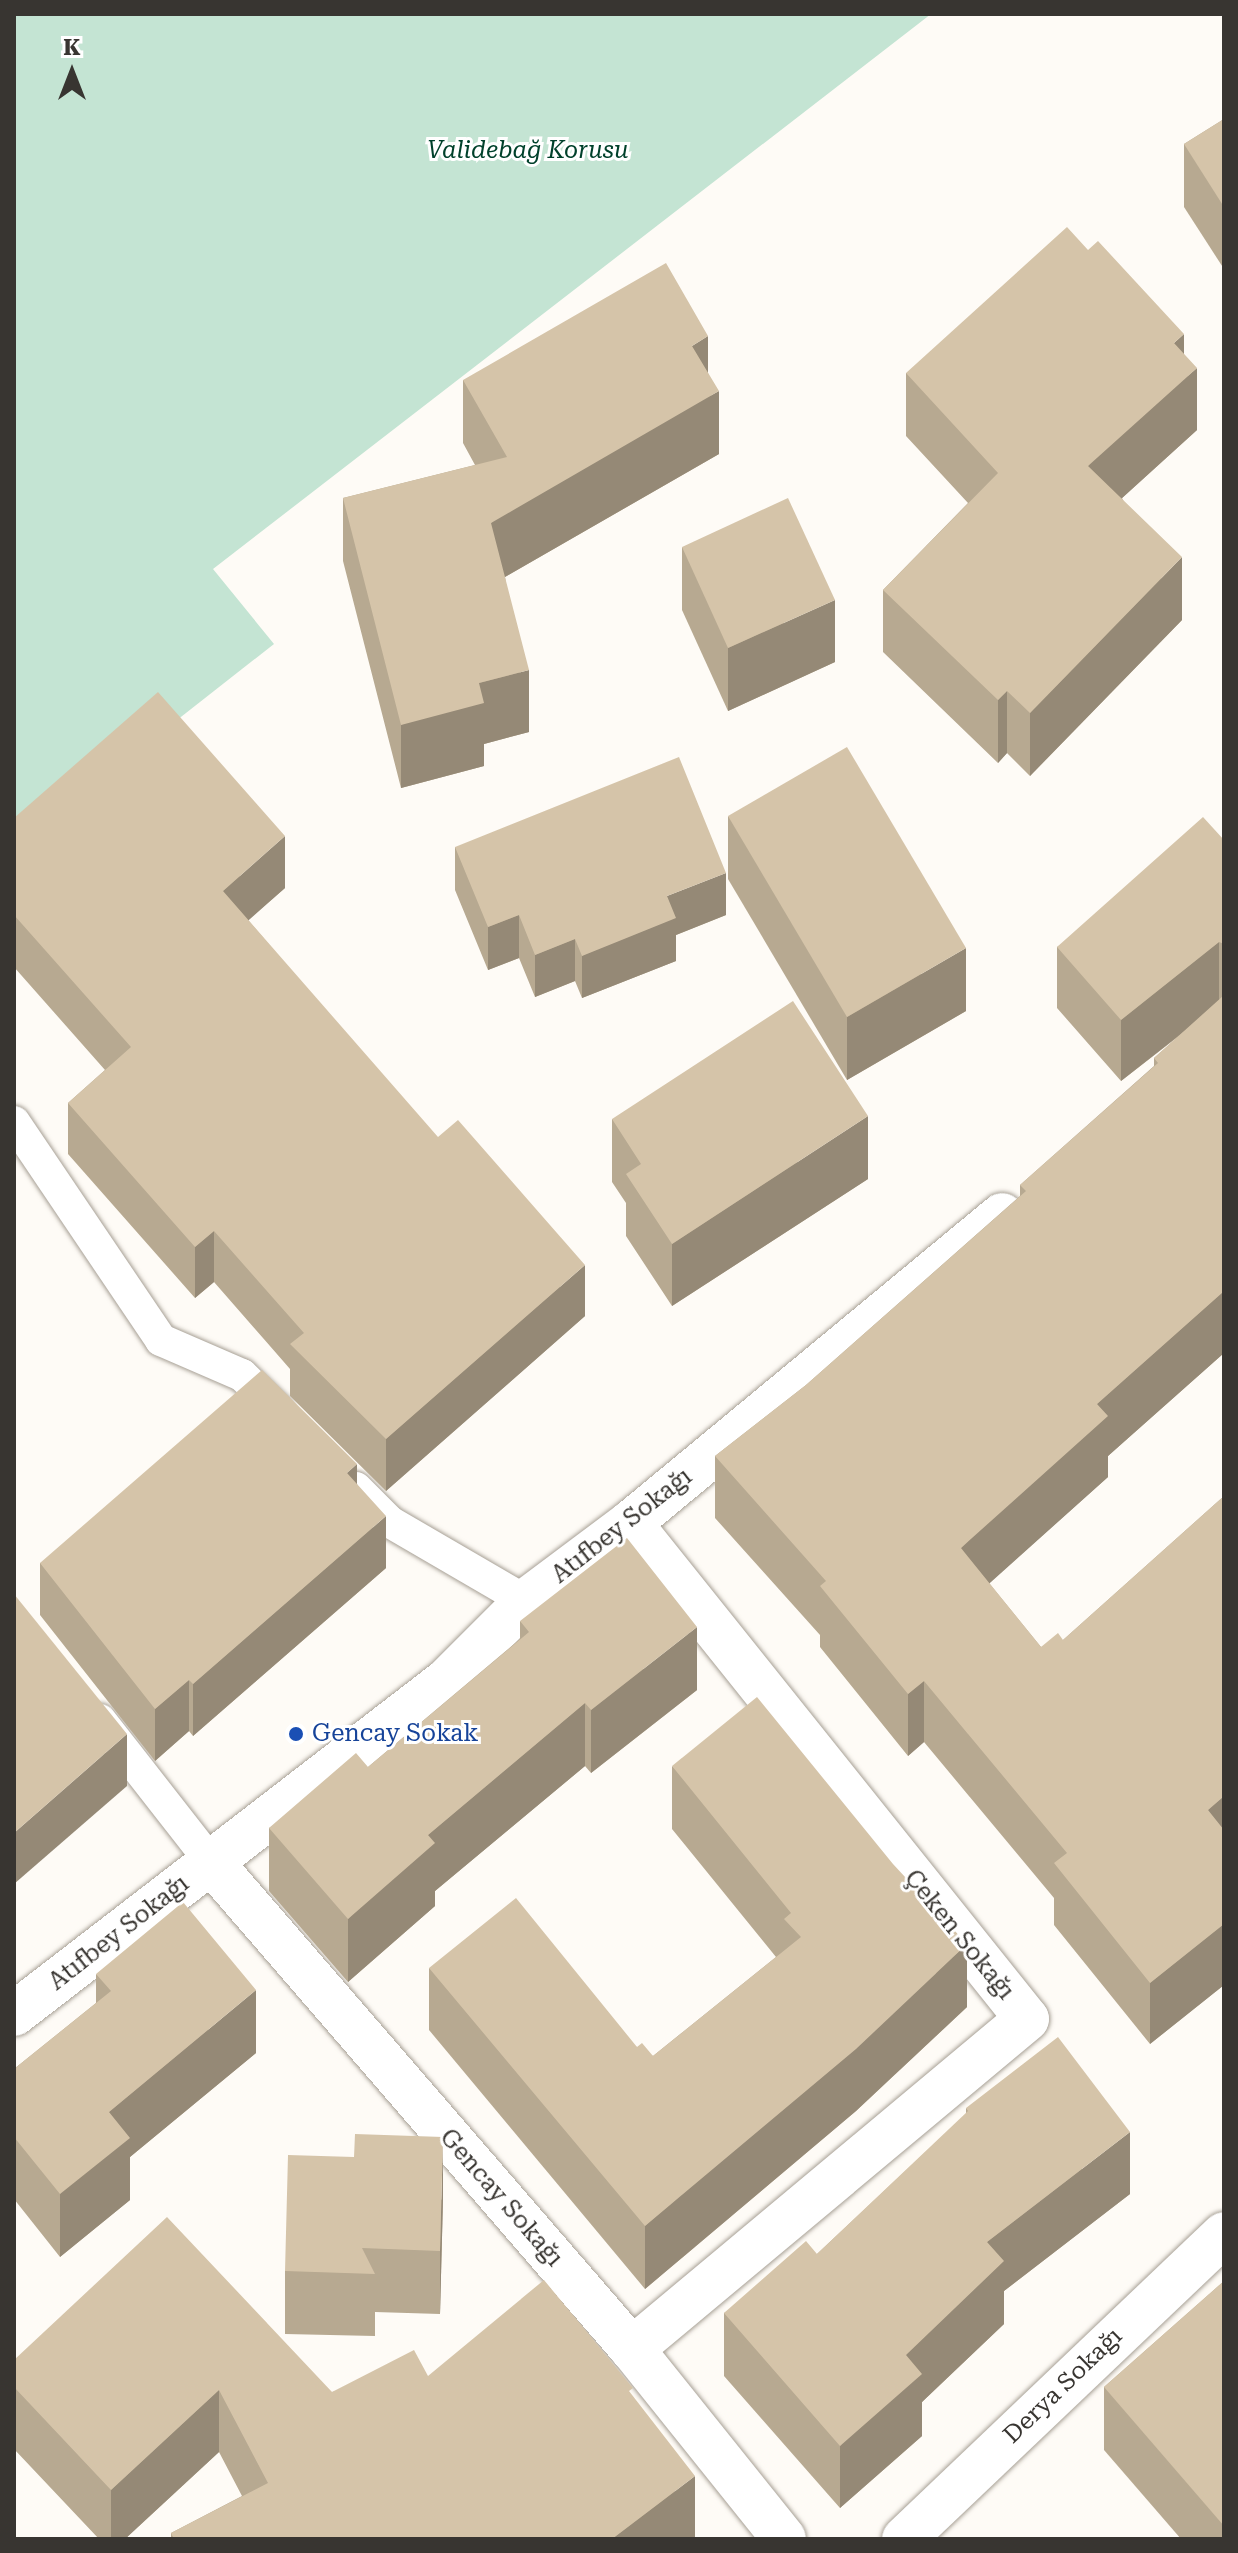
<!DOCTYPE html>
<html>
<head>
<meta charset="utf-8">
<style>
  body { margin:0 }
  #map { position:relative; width:1238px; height:2553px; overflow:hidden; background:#fefbf6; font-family:"Roboto Serif",serif }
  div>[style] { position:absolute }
  .green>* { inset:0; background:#c4e4d3 }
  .roads { filter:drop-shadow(0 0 2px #a7a095) drop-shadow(0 0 2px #a7a095) }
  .lane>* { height:32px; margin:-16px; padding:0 16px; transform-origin:16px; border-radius:16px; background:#fff }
  .street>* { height:44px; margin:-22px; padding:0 22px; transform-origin:22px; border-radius:22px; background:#fff }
  .wall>* { inset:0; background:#b7a991 }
  .shaded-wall>* { inset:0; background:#958976 }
  .building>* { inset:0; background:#d5c4a9 }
  .dots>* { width:22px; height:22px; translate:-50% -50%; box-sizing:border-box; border:4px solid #fff; border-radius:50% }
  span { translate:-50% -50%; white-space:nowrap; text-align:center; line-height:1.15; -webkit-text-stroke:6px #fff; paint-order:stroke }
  .park-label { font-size:24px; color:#00412b; font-style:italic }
  .street-label { font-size:24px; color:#383531 }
  .transit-label { font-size:24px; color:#164399 }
  .left { translate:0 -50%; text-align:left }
  .frame { position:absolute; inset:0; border:16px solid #383531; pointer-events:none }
  .north { position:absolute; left:32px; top:32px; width:80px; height:80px; -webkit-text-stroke:6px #fff; paint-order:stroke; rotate:0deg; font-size:22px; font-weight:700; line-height:32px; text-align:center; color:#383531 }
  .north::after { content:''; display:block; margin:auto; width:28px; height:36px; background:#383531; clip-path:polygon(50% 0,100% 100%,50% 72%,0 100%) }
</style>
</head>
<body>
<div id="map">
  <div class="green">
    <div style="clip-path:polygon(14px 14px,931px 14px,213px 569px,274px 644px,14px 848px)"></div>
  </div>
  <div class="roads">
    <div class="lane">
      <div style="left:14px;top:1122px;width:263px;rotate:56deg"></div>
      <div style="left:161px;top:1340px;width:88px;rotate:23.4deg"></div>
      <div style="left:242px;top:1375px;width:50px;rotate:44.2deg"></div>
      <div style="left:356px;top:1488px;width:48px;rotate:45deg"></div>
      <div style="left:390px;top:1522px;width:157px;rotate:30.2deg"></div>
      <div style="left:100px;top:1720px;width:180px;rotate:52deg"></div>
    </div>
    <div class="street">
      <div style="left:630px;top:1523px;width:635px;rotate:51.33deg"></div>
      <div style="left:1027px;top:2019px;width:515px;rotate:140.12deg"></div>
      <div style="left:211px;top:1862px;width:644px;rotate:49.16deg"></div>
      <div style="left:632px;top:2349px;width:243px;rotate:51.3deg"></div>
      <div style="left:14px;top:2014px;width:545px;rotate:-37.63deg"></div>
      <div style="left:446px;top:1681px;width:113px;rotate:-45deg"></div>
      <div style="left:526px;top:1601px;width:130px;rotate:-36.9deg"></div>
      <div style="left:630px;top:1523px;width:483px;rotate:-39.6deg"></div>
      <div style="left:904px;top:2539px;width:442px;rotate:-43.6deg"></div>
    </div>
  </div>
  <div class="wall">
    <div style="clip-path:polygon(1224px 119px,1224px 269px,1184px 207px,1184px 144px)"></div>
    <div style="clip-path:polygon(1184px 354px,1197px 430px,1122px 498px,1182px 620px,1030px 776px,1007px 753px,998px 763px,883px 652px,883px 590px,968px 503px,906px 436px,906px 373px)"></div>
    <div style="clip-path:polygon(708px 373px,719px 454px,505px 577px,529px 732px,484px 744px,484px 766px,401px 788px,343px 561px,343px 498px,475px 465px,463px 443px,463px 380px)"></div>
    <div style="clip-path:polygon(682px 547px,835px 662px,728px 711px,682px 610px)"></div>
    <div style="clip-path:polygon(728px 816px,966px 1011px,847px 1080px,728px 879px)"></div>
    <div style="clip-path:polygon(14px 818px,285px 888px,248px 920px,585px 1316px,386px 1491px,290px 1396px,290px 1369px,214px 1282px,195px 1298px,68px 1154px,68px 1103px,105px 1070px,14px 967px)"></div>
    <div style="clip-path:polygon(1224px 840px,1224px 1353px,1108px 1456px,1108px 1477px,989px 1583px,1041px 1647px,1063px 1640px,1224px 1496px,1224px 1985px,1150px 2044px,1054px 1925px,1054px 1898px,924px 1742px,908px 1756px,820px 1647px,820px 1635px,715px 1518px,715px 1456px,806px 1385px,1020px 1196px,1020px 1185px,1154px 1066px,1154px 1058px,1179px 1036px,1121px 1081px,1057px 1008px,1057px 947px)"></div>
    <div style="clip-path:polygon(455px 847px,726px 915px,676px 935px,676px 961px,582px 998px,575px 981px,535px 997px,519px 958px,488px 970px,455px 890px)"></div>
    <div style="clip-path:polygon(612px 1119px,868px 1179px,672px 1306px,626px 1236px,626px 1203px,612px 1182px)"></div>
    <div style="clip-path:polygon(357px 1484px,386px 1568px,193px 1736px,189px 1731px,155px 1761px,40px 1615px,40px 1563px)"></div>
    <div style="clip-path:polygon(520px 1621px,697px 1690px,591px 1773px,585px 1766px,435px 1891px,435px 1906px,348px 1982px,269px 1891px,269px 1828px,368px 1767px,520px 1639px)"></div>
    <div style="clip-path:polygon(672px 1766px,967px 2007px,856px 2111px,645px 2289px,429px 2030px,429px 1968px,637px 2047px,653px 2056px,776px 1957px,672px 1829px)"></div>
    <div style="clip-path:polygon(96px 1974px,256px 2053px,130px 2157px,130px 2200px,60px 2257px,14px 2199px,14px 2069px,96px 2003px)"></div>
    <div style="clip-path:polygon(966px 2108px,1130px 2194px,1004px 2291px,1004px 2324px,922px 2402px,922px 2436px,840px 2508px,724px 2376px,724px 2313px,817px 2254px,966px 2114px)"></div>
    <div style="clip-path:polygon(443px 2199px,440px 2314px,375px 2312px,375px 2336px,285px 2334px,285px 2271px)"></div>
    <div style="clip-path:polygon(1224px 2281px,1224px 2539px,1181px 2539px,1104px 2450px,1104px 2387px)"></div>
    <div style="clip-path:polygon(14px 2360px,332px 2392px,428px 2376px,633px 2397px,695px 2537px,692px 2539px,171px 2539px,171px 2533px,242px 2496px,219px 2452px,125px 2539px,99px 2539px,14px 2449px)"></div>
  </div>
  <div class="shaded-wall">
    <div style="clip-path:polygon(1184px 334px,1184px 379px,1197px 368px,1197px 430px,1088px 529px,1088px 466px,1174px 343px)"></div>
    <div style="clip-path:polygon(708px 336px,708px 397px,719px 391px,719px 454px,491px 585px,491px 523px,692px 346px)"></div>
    <div style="clip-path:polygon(1182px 557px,1182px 620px,1030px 776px,1030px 713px)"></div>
    <div style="clip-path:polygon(835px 600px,835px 662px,728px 711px,728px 648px)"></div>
    <div style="clip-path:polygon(529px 670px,529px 732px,484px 744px,484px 766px,401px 788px,401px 725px,479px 683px)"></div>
    <div style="clip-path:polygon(1007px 691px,1007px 753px,998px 763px,998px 700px)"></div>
    <div style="clip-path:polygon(285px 836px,285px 888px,223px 943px,223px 891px)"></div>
    <div style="clip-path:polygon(726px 873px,726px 915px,676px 935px,676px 961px,582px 998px,582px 956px,667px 896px)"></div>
    <div style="clip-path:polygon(519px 915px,519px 958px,488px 970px,488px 927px)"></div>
    <div style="clip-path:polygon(575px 939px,575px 981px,535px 997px,535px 955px)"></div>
    <div style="clip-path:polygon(1219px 942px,1219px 1004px,1121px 1081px,1121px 1020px)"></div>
    <div style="clip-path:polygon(966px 948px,966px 1011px,847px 1080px,847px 1017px)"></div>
    <div style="clip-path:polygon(868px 1116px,868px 1179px,672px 1306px,672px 1244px)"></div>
    <div style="clip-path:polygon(214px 1231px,214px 1282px,195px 1298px,195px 1247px)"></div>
    <div style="clip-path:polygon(585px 1265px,585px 1316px,386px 1491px,386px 1439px)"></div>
    <div style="clip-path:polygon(1224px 1291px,1224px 1353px,1108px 1456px,1108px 1477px,961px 1609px,961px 1548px,1097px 1404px)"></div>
    <div style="clip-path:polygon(357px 1464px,357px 1516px,347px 1473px)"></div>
    <div style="clip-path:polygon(386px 1516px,386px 1568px,193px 1736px,193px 1684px)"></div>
    <div style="clip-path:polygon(697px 1627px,697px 1690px,591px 1773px,591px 1710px)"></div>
    <div style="clip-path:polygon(189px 1680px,189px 1731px,155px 1761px,155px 1709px)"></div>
    <div style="clip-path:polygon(924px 1681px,924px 1742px,908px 1756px,908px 1694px)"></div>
    <div style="clip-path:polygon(585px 1703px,585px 1766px,435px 1891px,435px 1906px,348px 1982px,348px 1919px,428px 1835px)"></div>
    <div style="clip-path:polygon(127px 1734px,127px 1786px,14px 1884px,14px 1833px)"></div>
    <div style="clip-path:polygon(1224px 1796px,1224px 1857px,1208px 1810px)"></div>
    <div style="clip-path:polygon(1224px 1924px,1224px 1985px,1150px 2044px,1150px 1983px)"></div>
    <div style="clip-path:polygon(967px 1944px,967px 2007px,856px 2111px,645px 2289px,645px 2226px)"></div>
    <div style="clip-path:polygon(256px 1990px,256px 2053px,130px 2157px,130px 2200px,60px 2257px,60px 2194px,109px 2112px)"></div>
    <div style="clip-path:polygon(1130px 2132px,1130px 2194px,1004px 2291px,1004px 2324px,922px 2402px,922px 2436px,840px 2508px,840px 2446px,987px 2242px)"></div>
    <div style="clip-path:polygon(443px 2137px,443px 2199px,440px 2314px,440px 2251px)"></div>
    <div style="clip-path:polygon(219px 2390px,219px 2452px,125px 2539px,111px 2539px,111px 2490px)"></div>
    <div style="clip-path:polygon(695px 2476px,695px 2537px,692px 2539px,612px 2539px)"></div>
  </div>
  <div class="building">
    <div style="clip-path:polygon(1224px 119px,1224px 207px,1184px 144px)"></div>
    <div style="clip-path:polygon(1067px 227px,1088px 250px,1098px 241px,1184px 334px,1174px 343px,1197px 368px,1088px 466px,1182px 557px,1030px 713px,1007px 691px,998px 700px,883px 590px,998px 473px,906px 373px)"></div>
    <div style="clip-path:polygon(666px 263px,708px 336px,692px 346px,719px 391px,491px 523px,529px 670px,479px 683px,484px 703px,401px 725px,343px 498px,507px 457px,463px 380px)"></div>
    <div style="clip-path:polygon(788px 498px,835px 600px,728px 648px,682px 547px)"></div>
    <div style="clip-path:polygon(158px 692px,285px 836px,223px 891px,438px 1137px,458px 1120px,585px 1265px,386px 1439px,290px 1344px,304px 1333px,214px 1231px,195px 1247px,68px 1103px,131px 1047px,14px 915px,14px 818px)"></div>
    <div style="clip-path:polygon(847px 747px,966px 948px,847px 1017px,728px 816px)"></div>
    <div style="clip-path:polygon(679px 757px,726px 873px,667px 896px,676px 918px,582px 956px,575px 939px,535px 955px,519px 915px,488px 927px,455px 847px)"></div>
    <div style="clip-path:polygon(1203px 817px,1224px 840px,1224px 944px,1219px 942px,1121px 1020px,1057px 947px)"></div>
    <div style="clip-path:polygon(1224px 995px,1224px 1291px,1097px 1404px,1108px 1416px,961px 1548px,1041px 1647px,1058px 1633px,1063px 1640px,1224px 1496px,1224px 1796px,1208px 1810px,1224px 1830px,1224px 1924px,1150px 1983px,1054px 1863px,1067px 1853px,924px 1681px,908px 1694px,820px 1586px,826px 1581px,715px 1456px,806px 1385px,1026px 1191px,1020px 1185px,1158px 1063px,1154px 1058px)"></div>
    <div style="clip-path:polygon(793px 1001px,868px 1116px,672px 1244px,626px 1174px,641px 1164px,612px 1119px)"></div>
    <div style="clip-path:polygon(262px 1370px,357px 1464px,347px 1473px,386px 1516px,193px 1684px,189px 1680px,155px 1709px,40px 1563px)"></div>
    <div style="clip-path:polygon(627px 1538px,697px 1627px,591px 1710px,585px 1703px,428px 1835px,435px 1843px,348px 1919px,269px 1828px,356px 1753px,368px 1767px,529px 1632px,520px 1621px)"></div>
    <div style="clip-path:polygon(14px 1594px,127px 1734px,14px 1833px)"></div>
    <div style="clip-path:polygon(757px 1697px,893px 1864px,967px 1944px,856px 2049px,645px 2226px,429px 1968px,516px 1898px,637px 2047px,642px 2043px,653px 2056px,801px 1937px,784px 1919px,791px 1913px,672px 1766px)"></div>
    <div style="clip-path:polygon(183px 1902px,256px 1990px,109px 2112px,130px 2138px,60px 2194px,14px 2137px,14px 2069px,111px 1991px,96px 1974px)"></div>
    <div style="clip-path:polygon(1058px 2037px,1130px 2132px,987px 2242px,1004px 2261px,906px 2355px,922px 2374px,840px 2446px,724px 2313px,806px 2241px,817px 2254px,968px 2111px,966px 2108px)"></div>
    <div style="clip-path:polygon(355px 2134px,443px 2137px,440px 2251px,362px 2248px,375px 2274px,285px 2271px,288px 2155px,354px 2157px)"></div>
    <div style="clip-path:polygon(167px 2217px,332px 2392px,414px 2350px,428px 2376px,544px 2280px,633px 2388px,629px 2391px,695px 2476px,612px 2539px,174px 2539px,171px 2533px,268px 2483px,219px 2390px,111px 2490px,14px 2387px,14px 2360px)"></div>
    <div style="clip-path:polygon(1224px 2281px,1224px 2526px,1104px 2387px)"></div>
  </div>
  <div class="dots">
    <div style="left:296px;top:1734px;background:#1a4fb4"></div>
  </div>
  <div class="park-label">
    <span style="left:528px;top:151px">Validebağ Korusu</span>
  </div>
  <div class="street-label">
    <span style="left:622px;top:1526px;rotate:-38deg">Atıfbey Sokağı</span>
    <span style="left:119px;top:1933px;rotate:-38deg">Atıfbey Sokağı</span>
    <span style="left:959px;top:1935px;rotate:51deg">Çeken Sokağı</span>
    <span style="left:501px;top:2198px;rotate:49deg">Gencay Sokağı</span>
    <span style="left:1063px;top:2386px;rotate:-44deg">Derya Sokağı</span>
  </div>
  <div class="transit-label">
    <span class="left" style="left:312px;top:1734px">Gencay Sokak</span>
  </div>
  <div class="frame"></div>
  <div class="north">K</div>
</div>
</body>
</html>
